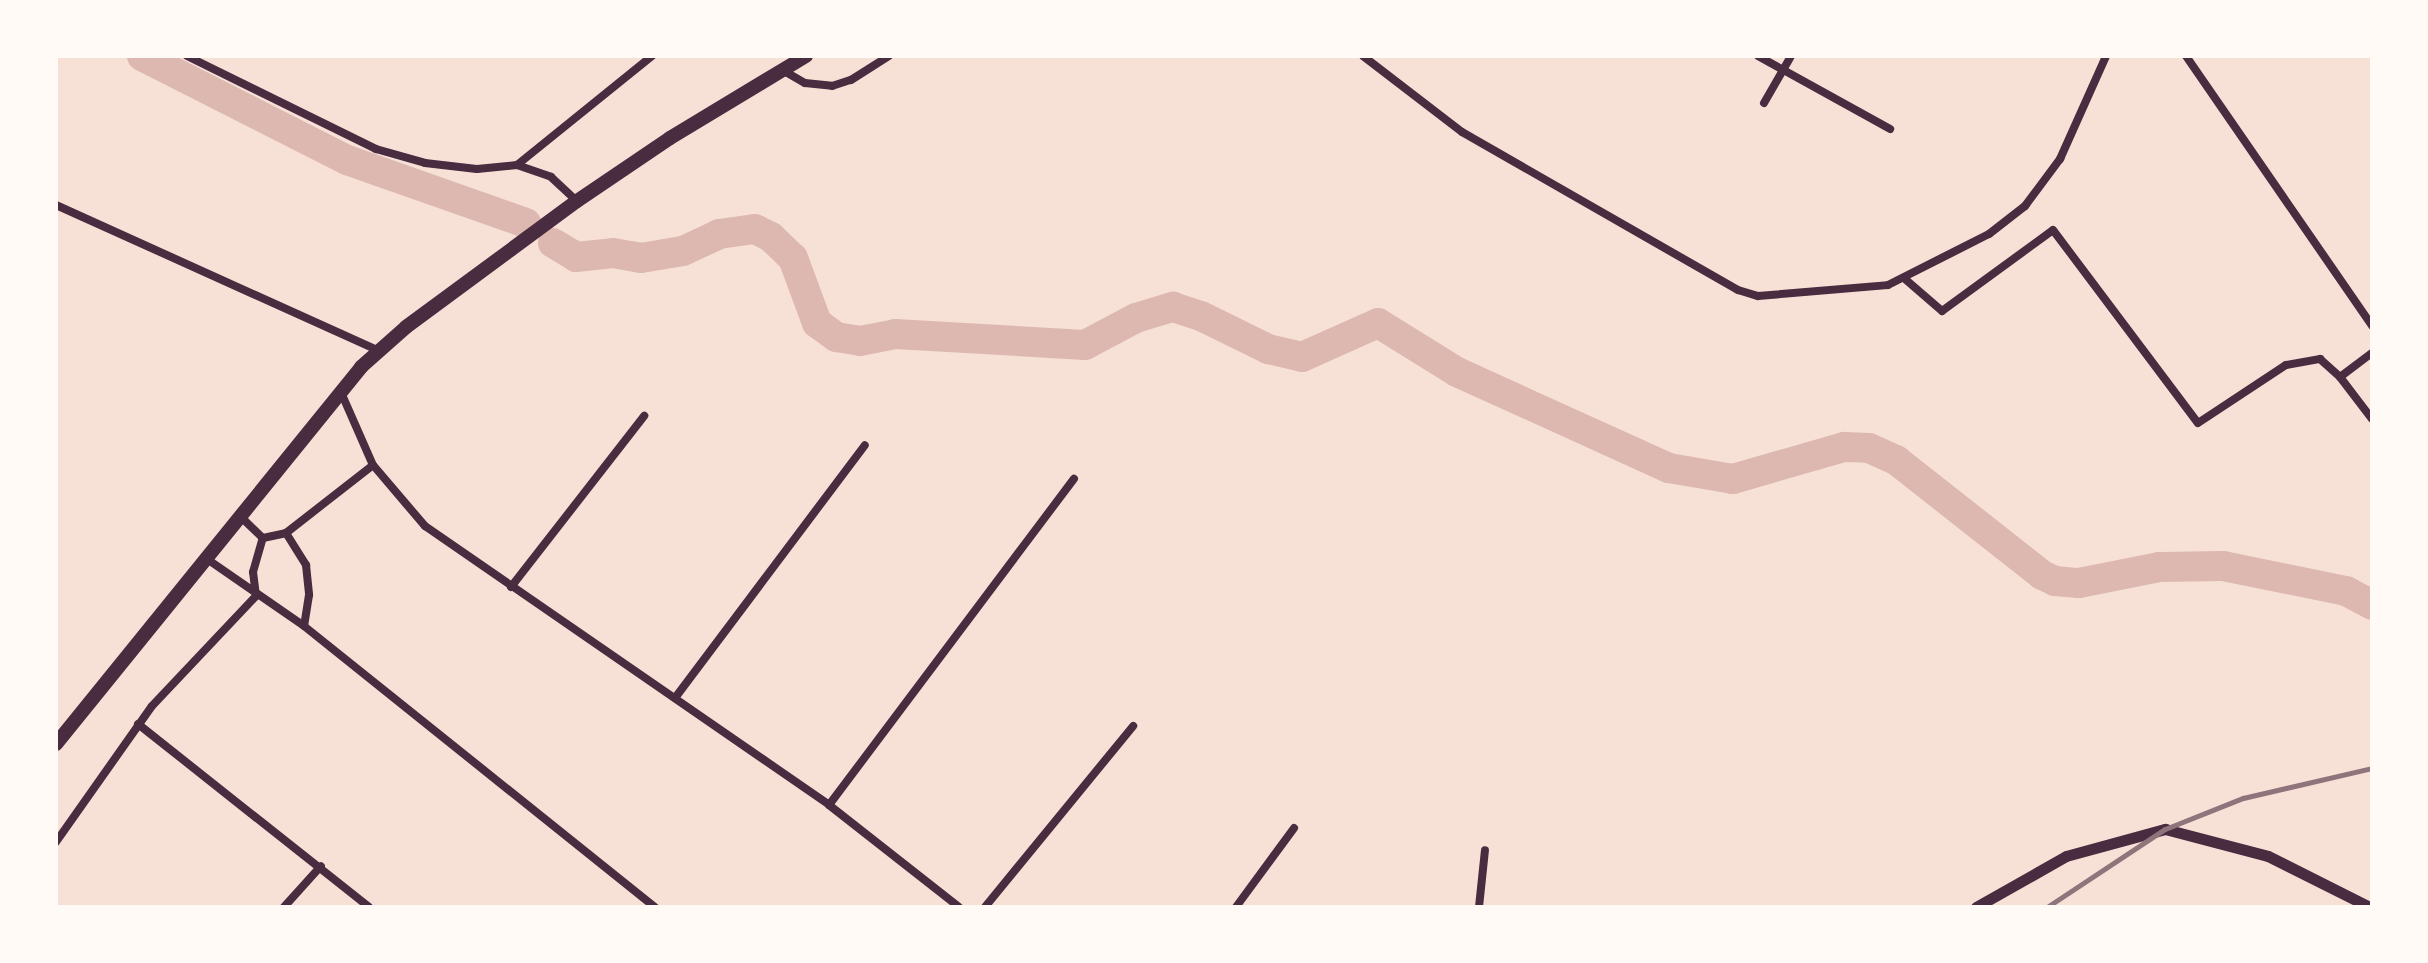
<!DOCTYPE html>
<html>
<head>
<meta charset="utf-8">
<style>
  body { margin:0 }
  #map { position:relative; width:2428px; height:963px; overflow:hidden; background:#f7e1d7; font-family:Barlow,sans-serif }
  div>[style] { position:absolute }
  .river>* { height:30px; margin:-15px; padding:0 15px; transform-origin:15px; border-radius:15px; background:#dcb8b0 }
  .minor>* { height:8px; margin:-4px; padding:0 4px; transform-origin:4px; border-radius:4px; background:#4a2c40 }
  .tertiary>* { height:11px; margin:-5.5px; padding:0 5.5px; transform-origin:5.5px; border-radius:5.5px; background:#4a2c40 }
  .primary>* { height:14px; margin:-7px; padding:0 7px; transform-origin:7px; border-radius:7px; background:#4a2c40 }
  .rail>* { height:5px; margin:-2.5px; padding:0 2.5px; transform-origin:2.5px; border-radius:2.5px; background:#8f747c }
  span { translate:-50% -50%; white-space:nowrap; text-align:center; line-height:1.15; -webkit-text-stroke:8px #fffaf5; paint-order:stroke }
  .frame { position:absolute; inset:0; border:58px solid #fffaf5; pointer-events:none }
</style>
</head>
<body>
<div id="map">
  <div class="river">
    <div style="left:142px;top:56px;width:230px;rotate:26.9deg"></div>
    <div style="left:347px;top:160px;width:190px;rotate:19.4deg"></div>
    <div style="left:553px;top:243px;width:27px;rotate:31deg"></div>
    <div style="left:576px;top:257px;width:37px;rotate:-6deg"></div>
    <div style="left:613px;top:253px;width:28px;rotate:10deg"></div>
    <div style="left:641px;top:258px;width:43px;rotate:-9.5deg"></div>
    <div style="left:683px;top:251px;width:40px;rotate:-25deg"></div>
    <div style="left:719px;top:234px;width:36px;rotate:-8deg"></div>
    <div style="left:755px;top:229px;width:18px;rotate:27deg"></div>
    <div style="left:771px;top:237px;width:30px;rotate:44deg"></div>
    <div style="left:793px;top:258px;width:69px;rotate:69.7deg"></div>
    <div style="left:817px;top:323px;width:24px;rotate:36deg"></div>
    <div style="left:836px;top:337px;width:24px;rotate:9deg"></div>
    <div style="left:860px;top:341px;width:36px;rotate:-11deg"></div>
    <div style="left:895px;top:334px;width:190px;rotate:3.3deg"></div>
    <div style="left:1085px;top:345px;width:58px;rotate:-27.9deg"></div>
    <div style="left:1136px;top:318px;width:39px;rotate:-17deg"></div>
    <div style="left:1173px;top:307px;width:29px;rotate:18deg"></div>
    <div style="left:1201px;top:316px;width:75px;rotate:26.2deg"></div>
    <div style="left:1268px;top:349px;width:35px;rotate:13deg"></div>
    <div style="left:1302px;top:357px;width:83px;rotate:-24.1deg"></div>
    <div style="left:1378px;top:323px;width:93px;rotate:31.8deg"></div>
    <div style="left:1457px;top:372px;width:233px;rotate:24.4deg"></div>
    <div style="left:1669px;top:468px;width:65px;rotate:9.8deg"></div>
    <div style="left:1733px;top:479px;width:116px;rotate:-16.1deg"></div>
    <div style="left:1844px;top:447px;width:25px;rotate:2deg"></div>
    <div style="left:1869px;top:448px;width:30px;rotate:24deg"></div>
    <div style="left:1896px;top:460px;width:186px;rotate:38.2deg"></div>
    <div style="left:2042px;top:575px;width:14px;rotate:25deg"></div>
    <div style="left:2055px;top:581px;width:24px;rotate:5deg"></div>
    <div style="left:2079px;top:583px;width:82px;rotate:-11.3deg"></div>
    <div style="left:2159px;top:567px;width:64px;rotate:-0.9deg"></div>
    <div style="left:2223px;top:566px;width:126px;rotate:11.5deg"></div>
    <div style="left:2346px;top:591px;width:30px;rotate:28deg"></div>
  </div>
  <div class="minor">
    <div style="left:187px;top:56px;width:211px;rotate:26.2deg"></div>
    <div style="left:376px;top:149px;width:51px;rotate:15.9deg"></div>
    <div style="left:425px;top:163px;width:52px;rotate:6.6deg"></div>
    <div style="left:477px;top:169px;width:40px;rotate:-5.7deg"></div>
    <div style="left:517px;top:165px;width:36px;rotate:19deg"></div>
    <div style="left:551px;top:177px;width:35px;rotate:43deg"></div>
    <div style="left:1363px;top:56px;width:125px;rotate:37.5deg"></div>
    <div style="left:1462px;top:132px;width:318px;rotate:29.8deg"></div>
    <div style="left:1738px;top:290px;width:21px;rotate:17deg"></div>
    <div style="left:1758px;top:296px;width:130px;rotate:-4.8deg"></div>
    <div style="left:1888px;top:285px;width:113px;rotate:-26.8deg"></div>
    <div style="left:1989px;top:234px;width:46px;rotate:-37.9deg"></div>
    <div style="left:2025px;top:206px;width:59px;rotate:-53.3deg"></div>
    <div style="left:2060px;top:159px;width:113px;rotate:-65.9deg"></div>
    <div style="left:1758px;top:56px;width:151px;rotate:28.9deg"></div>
    <div style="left:2186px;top:56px;width:328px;rotate:55.4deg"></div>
    <div style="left:784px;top:71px;width:24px;rotate:30deg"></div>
    <div style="left:805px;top:83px;width:27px;rotate:6deg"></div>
    <div style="left:832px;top:86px;width:20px;rotate:-18deg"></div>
    <div style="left:851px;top:80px;width:45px;rotate:-32.3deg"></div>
    <div style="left:1764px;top:103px;width:54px;rotate:-60.1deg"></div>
    <div style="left:517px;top:165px;width:174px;rotate:-38.9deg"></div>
    <div style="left:56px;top:205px;width:354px;rotate:24.3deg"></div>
    <div style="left:1905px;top:279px;width:49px;rotate:40.9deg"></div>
    <div style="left:1942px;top:311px;width:137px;rotate:-36.1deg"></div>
    <div style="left:2053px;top:230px;width:241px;rotate:53.1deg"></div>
    <div style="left:2198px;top:423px;width:105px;rotate:-33.4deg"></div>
    <div style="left:2286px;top:365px;width:35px;rotate:-10deg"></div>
    <div style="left:2320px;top:359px;width:27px;rotate:42deg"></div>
    <div style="left:2340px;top:377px;width:40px;rotate:-37deg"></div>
    <div style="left:2340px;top:377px;width:53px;rotate:52.7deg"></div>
    <div style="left:340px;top:390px;width:82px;rotate:66.3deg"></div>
    <div style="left:373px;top:465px;width:80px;rotate:49.6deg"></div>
    <div style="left:425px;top:526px;width:491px;rotate:34.6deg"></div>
    <div style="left:829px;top:805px;width:165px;rotate:38.1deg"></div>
    <div style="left:241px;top:517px;width:30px;rotate:44deg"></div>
    <div style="left:263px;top:538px;width:24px;rotate:-12deg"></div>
    <div style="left:286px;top:533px;width:110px;rotate:-38deg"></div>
    <div style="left:286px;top:533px;width:38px;rotate:58deg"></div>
    <div style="left:306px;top:565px;width:30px;rotate:84deg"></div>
    <div style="left:309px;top:595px;width:31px;rotate:99deg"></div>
    <div style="left:207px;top:559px;width:118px;rotate:34.6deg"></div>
    <div style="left:304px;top:626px;width:450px;rotate:38.7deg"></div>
    <div style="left:511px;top:587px;width:217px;rotate:-52.1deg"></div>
    <div style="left:675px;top:698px;width:316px;rotate:-53.1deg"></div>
    <div style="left:138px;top:724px;width:295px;rotate:38.4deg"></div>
    <div style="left:829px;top:805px;width:408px;rotate:-53.1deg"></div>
    <div style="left:56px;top:842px;width:166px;rotate:-54.8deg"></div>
    <div style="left:152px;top:706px;width:151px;rotate:-46.6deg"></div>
    <div style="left:256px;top:596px;width:24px;rotate:-97deg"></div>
    <div style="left:253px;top:572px;width:35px;rotate:-74deg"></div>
    <div style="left:284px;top:907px;width:55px;rotate:-47.9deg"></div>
    <div style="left:985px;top:907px;width:234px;rotate:-50.7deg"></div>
    <div style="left:1236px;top:907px;width:98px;rotate:-53.7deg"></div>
    <div style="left:1479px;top:907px;width:57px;rotate:-84deg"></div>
  </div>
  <div class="tertiary">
    <div style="left:1976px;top:907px;width:103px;rotate:-29.5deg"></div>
    <div style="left:2066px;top:856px;width:103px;rotate:-15.3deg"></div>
    <div style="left:2165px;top:829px;width:106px;rotate:14.7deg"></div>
    <div style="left:2268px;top:856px;width:114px;rotate:26.6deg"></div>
  </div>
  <div class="primary">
    <div style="left:56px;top:744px;width:485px;rotate:-51deg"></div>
    <div style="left:361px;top:367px;width:60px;rotate:-41.6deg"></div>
    <div style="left:406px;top:327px;width:212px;rotate:-36.4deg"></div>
    <div style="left:577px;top:201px;width:112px;rotate:-34.1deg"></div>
    <div style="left:670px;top:138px;width:159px;rotate:-31.1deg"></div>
  </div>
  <div class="rail">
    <div style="left:2047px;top:907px;width:141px;rotate:-33.5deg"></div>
    <div style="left:2165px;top:829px;width:84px;rotate:-21.7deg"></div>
    <div style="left:2243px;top:798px;width:132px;rotate:-13.1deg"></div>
  </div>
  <div class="frame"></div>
</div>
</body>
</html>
